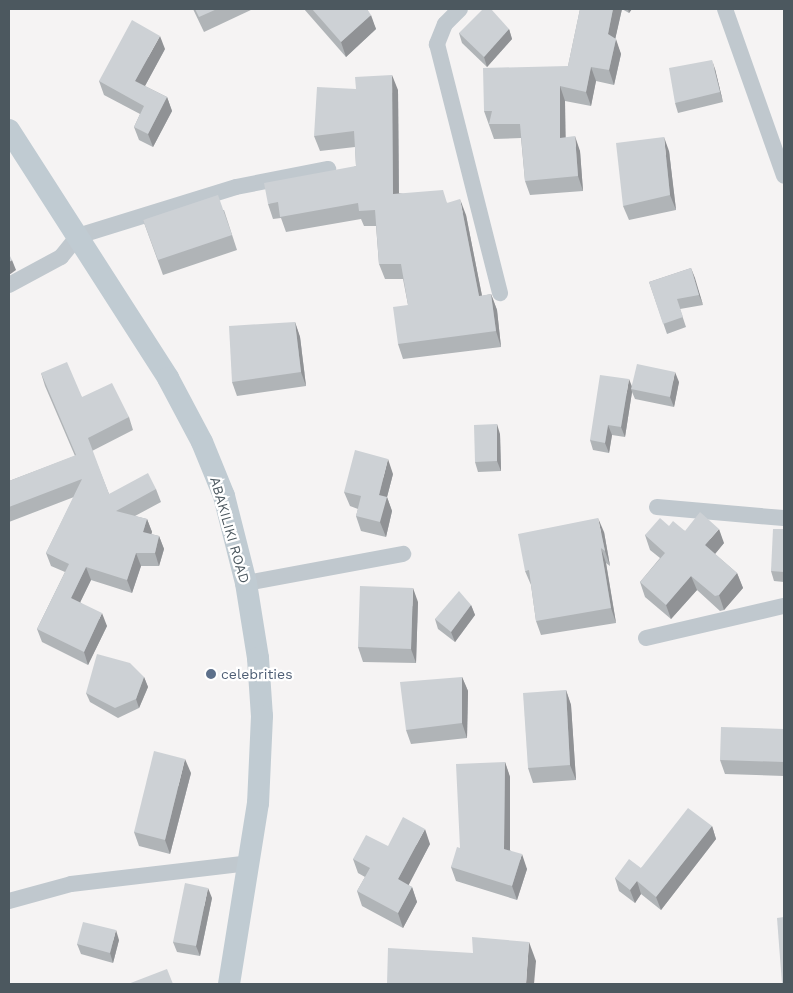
<!DOCTYPE html>
<html>
<head>
<meta charset="utf-8">
<style>
  body { margin:0 }
  #map { position:relative; width:793px; height:993px; overflow:hidden; background:#f5f3f3; font-family:"Work Sans",sans-serif }
  div>[style] { position:absolute }
  .street>* { height:16px; margin:-8px; padding:0 8px; transform-origin:8px; border-radius:8px; background:#c0c8ce }
  .secondary>* { height:22px; margin:-11px; padding:0 11px; transform-origin:11px; border-radius:11px; background:#c0cbd2 }
  .wall>* { inset:0; background:#b0b4b7 }
  .shaded-wall>* { inset:0; background:#909295 }
  .building>* { inset:0; background:#cdd1d5 }
  .dots>* { width:14px; height:14px; translate:-50% -50%; box-sizing:border-box; border:2px solid #fff; border-radius:50% }
  span { translate:-50% -50%; white-space:nowrap; text-align:center; line-height:1.15; -webkit-text-stroke:4.5px #fff; paint-order:stroke }
  .street-label { font-size:14px; color:#4c585f }
  .service-label { font-size:14px; color:#4e5e75 }
  .left { translate:0 -50%; text-align:left }
  .frame { position:absolute; inset:0; border:10px solid #4c585f; pointer-events:none }
</style>
</head>
<body>
<div id="map">
  <div class="street">
    <div style="left:460px;top:9px;width:21px;rotate:135deg"></div>
    <div style="left:445px;top:24px;width:22px;rotate:112deg"></div>
    <div style="left:437px;top:44px;width:257px;rotate:75.8deg"></div>
    <div style="left:725px;top:9px;width:177px;rotate:70.5deg"></div>
    <div style="left:9px;top:285px;width:59px;rotate:-28.3deg"></div>
    <div style="left:61px;top:257px;width:27px;rotate:-51deg"></div>
    <div style="left:78px;top:236px;width:165px;rotate:-17.2deg"></div>
    <div style="left:236px;top:187px;width:94px;rotate:-11.1deg"></div>
    <div style="left:657px;top:507px;width:127px;rotate:5deg"></div>
    <div style="left:246px;top:583px;width:160px;rotate:-10.5deg"></div>
    <div style="left:646px;top:638px;width:142px;rotate:-13.1deg"></div>
    <div style="left:9px;top:901px;width:64px;rotate:-15.3deg"></div>
    <div style="left:71px;top:884px;width:179px;rotate:-6.7deg"></div>
  </div>
  <div class="secondary">
    <div style="left:9px;top:130px;width:295px;rotate:57.3deg"></div>
    <div style="left:168px;top:378px;width:72px;rotate:62deg"></div>
    <div style="left:202px;top:442px;width:58px;rotate:67.8deg"></div>
    <div style="left:224px;top:496px;width:90px;rotate:75.8deg"></div>
    <div style="left:246px;top:583px;width:76px;rotate:80.9deg"></div>
    <div style="left:258px;top:658px;width:58px;rotate:86.1deg"></div>
    <div style="left:262px;top:716px;width:87px;rotate:92.6deg"></div>
    <div style="left:258px;top:803px;width:183px;rotate:99.1deg"></div>
  </div>
  <div class="wall">
    <div style="clip-path:polygon(193px 9px,253px 9px,204px 32px)"></div>
    <div style="clip-path:polygon(304px 9px,367px 9px,376px 29px,346px 57px)"></div>
    <div style="clip-path:polygon(580px 9px,632px 9px,629px 13px,622px 9px,615px 39px,621px 54px,614px 85px,596px 81px,591px 106px,565px 101px,565px 137px,580px 151px,583px 191px,530px 195px,525px 181px,521px 138px,494px 139px,484px 111px,568px 66px)"></div>
    <div style="clip-path:polygon(509px 29px,512px 39px,487px 67px,462px 43px,459px 33px)"></div>
    <div style="clip-path:polygon(165px 49px,145px 86px,167px 97px,172px 111px,153px 147px,139px 140px,134px 127px,140px 114px,104px 95px,99px 81px)"></div>
    <div style="clip-path:polygon(715px 69px,723px 102px,678px 113px,675px 103px)"></div>
    <div style="clip-path:polygon(398px 90px,399px 193px,448px 203px,466px 215px,482px 296px,491px 294px,497px 310px,501px 347px,403px 359px,398px 344px,408px 305px,403px 279px,385px 279px,379px 264px,376px 226px,364px 226px,361px 219px,286px 232px,281px 218px,273px 219px,268px 204px,356px 166px,355px 147px,320px 151px,314px 136px)"></div>
    <div style="clip-path:polygon(669px 151px,676px 210px,629px 220px,623px 206px)"></div>
    <div style="clip-path:polygon(224px 210px,237px 250px,163px 275px,143px 220px)"></div>
    <div style="clip-path:polygon(691px 268px,703px 305px,680px 309px,686px 327px,667px 334px,649px 282px)"></div>
    <div style="clip-path:polygon(295px 322px,300px 337px,306px 386px,237px 396px,232px 382px)"></div>
    <div style="clip-path:polygon(41px 373px,82px 397px,129px 417px,133px 430px,92px 451px,109px 494px,156px 489px,161px 502px,135px 516px,147px 519px,152px 532px,151px 534px,159px 536px,164px 549px,159px 566px,141px 566px,132px 593px,91px 580px,80px 602px,107px 626px,88px 665px,42px 642px,37px 629px,65px 572px,51px 566px,46px 553px,74px 497px,9px 522px,9px 481px,75px 456px,45px 386px)"></div>
    <div style="clip-path:polygon(679px 382px,674px 407px,635px 399px,632px 392px,625px 437px,612px 435px,609px 453px,593px 450px,590px 440px,632px 386px)"></div>
    <div style="clip-path:polygon(500px 434px,501px 471px,478px 472px,475px 462px)"></div>
    <div style="clip-path:polygon(393px 474px,387px 497px,392px 511px,386px 537px,361px 531px,356px 516px,358px 509px,350px 506px,344px 492px)"></div>
    <div style="clip-path:polygon(669px 526px,724px 543px,715px 554px,737px 573px,743px 588px,724px 610px,720px 611px,697px 590px,671px 619px,645px 597px,640px 582px,660px 558px,650px 550px,645px 535px)"></div>
    <div style="clip-path:polygon(784px 529px,784px 582px,774px 581px,771px 571px)"></div>
    <div style="clip-path:polygon(604px 532px,610px 566px,606px 563px,616px 623px,541px 635px,536px 621px,531px 585px,525px 571px)"></div>
    <div style="clip-path:polygon(418px 602px,416px 663px,363px 662px,358px 647px)"></div>
    <div style="clip-path:polygon(471px 605px,475px 615px,455px 642px,438px 629px,435px 619px)"></div>
    <div style="clip-path:polygon(144px 677px,148px 687px,139px 708px,118px 718px,90px 702px,86px 693px)"></div>
    <div style="clip-path:polygon(462px 677px,468px 691px,467px 738px,411px 744px,406px 730px)"></div>
    <div style="clip-path:polygon(566px 690px,571px 705px,576px 780px,533px 783px,528px 768px)"></div>
    <div style="clip-path:polygon(784px 729px,784px 776px,725px 774px,720px 760px)"></div>
    <div style="clip-path:polygon(505px 762px,510px 777px,510px 850px,527px 869px,517px 900px,456px 881px,451px 867px)"></div>
    <div style="clip-path:polygon(191px 773px,170px 854px,139px 846px,134px 832px)"></div>
    <div style="clip-path:polygon(712px 826px,716px 839px,661px 910px,641px 894px,635px 903px,619px 891px,615px 878px,641px 868px)"></div>
    <div style="clip-path:polygon(430px 844px,408px 885px,412px 887px,417px 902px,403px 928px,362px 906px,357px 891px,365px 877px,358px 873px,353px 859px,388px 846px)"></div>
    <div style="clip-path:polygon(212px 898px,200px 956px,177px 952px,173px 942px)"></div>
    <div style="clip-path:polygon(119px 940px,113px 963px,81px 954px,77px 944px)"></div>
  </div>
  <div class="shaded-wall">
    <div style="clip-path:polygon(613px 9px,622px 9px,613px 49px,608px 34px)"></div>
    <div style="clip-path:polygon(628px 9px,632px 9px,629px 13px)"></div>
    <div style="clip-path:polygon(371px 15px,376px 29px,346px 57px,341px 42px)"></div>
    <div style="clip-path:polygon(509px 29px,512px 39px,487px 67px,484px 57px)"></div>
    <div style="clip-path:polygon(160px 36px,165px 49px,140px 95px,135px 81px)"></div>
    <div style="clip-path:polygon(616px 39px,621px 54px,614px 85px,609px 70px)"></div>
    <div style="clip-path:polygon(712px 60px,715px 69px,723px 102px,720px 92px)"></div>
    <div style="clip-path:polygon(591px 67px,596px 81px,591px 106px,586px 92px)"></div>
    <div style="clip-path:polygon(392px 75px,398px 90px,399px 209px,393px 194px)"></div>
    <div style="clip-path:polygon(560px 86px,565px 101px,566px 152px,560px 138px)"></div>
    <div style="clip-path:polygon(167px 97px,172px 111px,153px 147px,148px 134px)"></div>
    <div style="clip-path:polygon(575px 136px,580px 151px,583px 191px,578px 176px)"></div>
    <div style="clip-path:polygon(664px 137px,669px 151px,676px 210px,670px 195px)"></div>
    <div style="clip-path:polygon(460px 199px,466px 215px,485px 311px,479px 296px)"></div>
    <div style="clip-path:polygon(12px 260px,16px 270px,9px 275px,9px 262px)"></div>
    <div style="clip-path:polygon(691px 268px,695px 278px,703px 305px,699px 295px)"></div>
    <div style="clip-path:polygon(491px 294px,497px 310px,501px 347px,496px 331px)"></div>
    <div style="clip-path:polygon(295px 322px,300px 337px,306px 386px,301px 372px)"></div>
    <div style="clip-path:polygon(675px 372px,679px 382px,674px 407px,670px 397px)"></div>
    <div style="clip-path:polygon(629px 379px,633px 389px,631px 389px,632px 392px,625px 437px,621px 427px)"></div>
    <div style="clip-path:polygon(497px 424px,500px 434px,501px 471px,497px 461px)"></div>
    <div style="clip-path:polygon(608px 425px,612px 435px,609px 453px,605px 443px)"></div>
    <div style="clip-path:polygon(388px 459px,393px 474px,387px 497px,392px 511px,386px 537px,380px 522px,379px 495px)"></div>
    <div style="clip-path:polygon(598px 518px,604px 532px,610px 566px,605px 551px)"></div>
    <div style="clip-path:polygon(147px 519px,152px 532px,148px 545px,143px 532px)"></div>
    <div style="clip-path:polygon(719px 529px,724px 543px,710px 560px,705px 545px)"></div>
    <div style="clip-path:polygon(159px 536px,164px 549px,159px 566px,155px 553px)"></div>
    <div style="clip-path:polygon(601px 548px,606px 563px,616px 623px,611px 608px)"></div>
    <div style="clip-path:polygon(136px 553px,141px 566px,132px 593px,127px 580px)"></div>
    <div style="clip-path:polygon(86px 567px,91px 580px,76px 611px,71px 598px)"></div>
    <div style="clip-path:polygon(737px 573px,743px 588px,724px 610px,719px 595px)"></div>
    <div style="clip-path:polygon(691px 576px,697px 590px,671px 619px,666px 605px)"></div>
    <div style="clip-path:polygon(413px 588px,418px 602px,416px 663px,411px 649px)"></div>
    <div style="clip-path:polygon(471px 605px,475px 615px,455px 642px,451px 632px)"></div>
    <div style="clip-path:polygon(102px 613px,107px 626px,88px 665px,84px 652px)"></div>
    <div style="clip-path:polygon(144px 677px,148px 687px,139px 708px,136px 699px)"></div>
    <div style="clip-path:polygon(462px 677px,468px 691px,467px 738px,462px 723px)"></div>
    <div style="clip-path:polygon(566px 690px,571px 705px,576px 780px,570px 765px)"></div>
    <div style="clip-path:polygon(185px 759px,191px 773px,170px 854px,165px 840px)"></div>
    <div style="clip-path:polygon(505px 762px,510px 777px,510px 863px,504px 849px)"></div>
    <div style="clip-path:polygon(712px 826px,716px 839px,661px 910px,656px 897px)"></div>
    <div style="clip-path:polygon(425px 829px,430px 844px,404px 894px,398px 879px)"></div>
    <div style="clip-path:polygon(522px 854px,527px 869px,517px 900px,512px 886px)"></div>
    <div style="clip-path:polygon(637px 881px,641px 894px,635px 903px,630px 890px)"></div>
    <div style="clip-path:polygon(412px 887px,417px 902px,403px 928px,398px 913px)"></div>
    <div style="clip-path:polygon(208px 888px,212px 898px,200px 956px,196px 946px)"></div>
    <div style="clip-path:polygon(116px 930px,119px 940px,113px 963px,110px 953px)"></div>
    <div style="clip-path:polygon(529px 942px,536px 961px,534px 984px,526px 984px)"></div>
  </div>
  <div class="building">
    <div style="clip-path:polygon(195px 9px,217px 9px,199px 17px)"></div>
    <div style="clip-path:polygon(312px 9px,367px 9px,371px 15px,341px 42px)"></div>
    <div style="clip-path:polygon(483px 9px,491px 9px,509px 29px,484px 57px,459px 33px)"></div>
    <div style="clip-path:polygon(580px 9px,613px 9px,608px 34px,616px 39px,609px 70px,591px 67px,586px 92px,560px 86px,560px 138px,575px 136px,578px 176px,525px 181px,520px 124px,489px 124px,492px 111px,484px 111px,483px 68px,568px 66px)"></div>
    <div style="clip-path:polygon(132px 20px,160px 36px,135px 81px,167px 97px,148px 134px,134px 127px,144px 106px,99px 81px)"></div>
    <div style="clip-path:polygon(712px 60px,720px 92px,675px 103px,669px 68px)"></div>
    <div style="clip-path:polygon(392px 75px,393px 194px,443px 190px,447px 203px,460px 199px,479px 296px,491px 294px,496px 331px,398px 344px,393px 307px,408px 305px,401px 264px,379px 264px,375px 210px,359px 211px,358px 203px,280px 217px,278px 202px,268px 204px,264px 183px,356px 166px,354px 131px,314px 136px,317px 87px,356px 89px,355px 77px)"></div>
    <div style="clip-path:polygon(664px 137px,670px 195px,623px 206px,616px 143px)"></div>
    <div style="clip-path:polygon(218px 195px,232px 235px,158px 260px,143px 220px)"></div>
    <div style="clip-path:polygon(9px 254px,12px 260px,9px 262px)"></div>
    <div style="clip-path:polygon(691px 268px,699px 295px,677px 299px,683px 317px,663px 324px,649px 282px)"></div>
    <div style="clip-path:polygon(295px 322px,301px 372px,232px 382px,229px 326px)"></div>
    <div style="clip-path:polygon(67px 362px,82px 397px,112px 383px,129px 417px,88px 438px,109px 494px,148px 473px,156px 489px,116px 511px,147px 519px,143px 532px,159px 536px,155px 553px,136px 553px,127px 580px,86px 567px,71px 598px,102px 613px,84px 652px,37px 629px,69px 564px,46px 553px,82px 479px,9px 507px,9px 481px,76px 455px,41px 373px)"></div>
    <div style="clip-path:polygon(637px 364px,675px 372px,670px 397px,631px 389px)"></div>
    <div style="clip-path:polygon(600px 375px,629px 379px,621px 427px,608px 425px,605px 443px,590px 440px)"></div>
    <div style="clip-path:polygon(497px 424px,497px 461px,475px 462px,474px 425px)"></div>
    <div style="clip-path:polygon(355px 450px,388px 459px,379px 495px,387px 497px,380px 522px,356px 516px,361px 496px,344px 492px)"></div>
    <div style="clip-path:polygon(700px 512px,719px 529px,705px 545px,737px 573px,719px 595px,715px 596px,691px 576px,666px 605px,640px 582px,665px 553px,645px 535px,660px 518px,669px 526px,673px 521px,685px 531px)"></div>
    <div style="clip-path:polygon(598px 518px,605px 551px,601px 548px,611px 608px,536px 621px,529px 570px,525px 571px,518px 534px)"></div>
    <div style="clip-path:polygon(773px 529px,784px 529px,784px 572px,771px 571px)"></div>
    <div style="clip-path:polygon(360px 586px,413px 588px,411px 649px,358px 647px)"></div>
    <div style="clip-path:polygon(459px 591px,471px 605px,451px 632px,435px 619px)"></div>
    <div style="clip-path:polygon(97px 654px,130px 663px,144px 677px,136px 699px,115px 708px,86px 693px)"></div>
    <div style="clip-path:polygon(462px 677px,462px 723px,406px 730px,400px 682px)"></div>
    <div style="clip-path:polygon(566px 690px,570px 765px,528px 768px,523px 693px)"></div>
    <div style="clip-path:polygon(721px 727px,784px 729px,784px 762px,720px 760px)"></div>
    <div style="clip-path:polygon(154px 751px,185px 759px,165px 840px,134px 832px)"></div>
    <div style="clip-path:polygon(505px 762px,504px 849px,522px 854px,512px 886px,451px 867px,457px 847px,460px 848px,456px 764px)"></div>
    <div style="clip-path:polygon(688px 808px,712px 826px,656px 897px,637px 881px,630px 890px,615px 878px,629px 859px,641px 868px)"></div>
    <div style="clip-path:polygon(403px 817px,425px 829px,398px 879px,412px 887px,398px 913px,357px 891px,370px 868px,353px 859px,366px 835px,388px 846px)"></div>
    <div style="clip-path:polygon(185px 883px,208px 888px,196px 946px,173px 942px)"></div>
    <div style="clip-path:polygon(784px 917px,784px 984px,782px 984px,777px 918px)"></div>
    <div style="clip-path:polygon(83px 922px,116px 930px,110px 953px,77px 944px)"></div>
    <div style="clip-path:polygon(472px 937px,529px 942px,526px 984px,387px 984px,388px 948px,473px 953px)"></div>
    <div style="clip-path:polygon(167px 969px,173px 984px,128px 984px)"></div>
  </div>
  <div class="dots">
    <div style="left:211px;top:674px;background:#5c6f8a"></div>
  </div>
  <div class="street-label">
    <span style="left:230px;top:530px;rotate:74deg">ABAKILIKI ROAD</span>
  </div>
  <div class="service-label">
    <span class="left" style="left:221px;top:674px">celebrities</span>
  </div>
  <div class="frame"></div>
</div>
</body>
</html>
